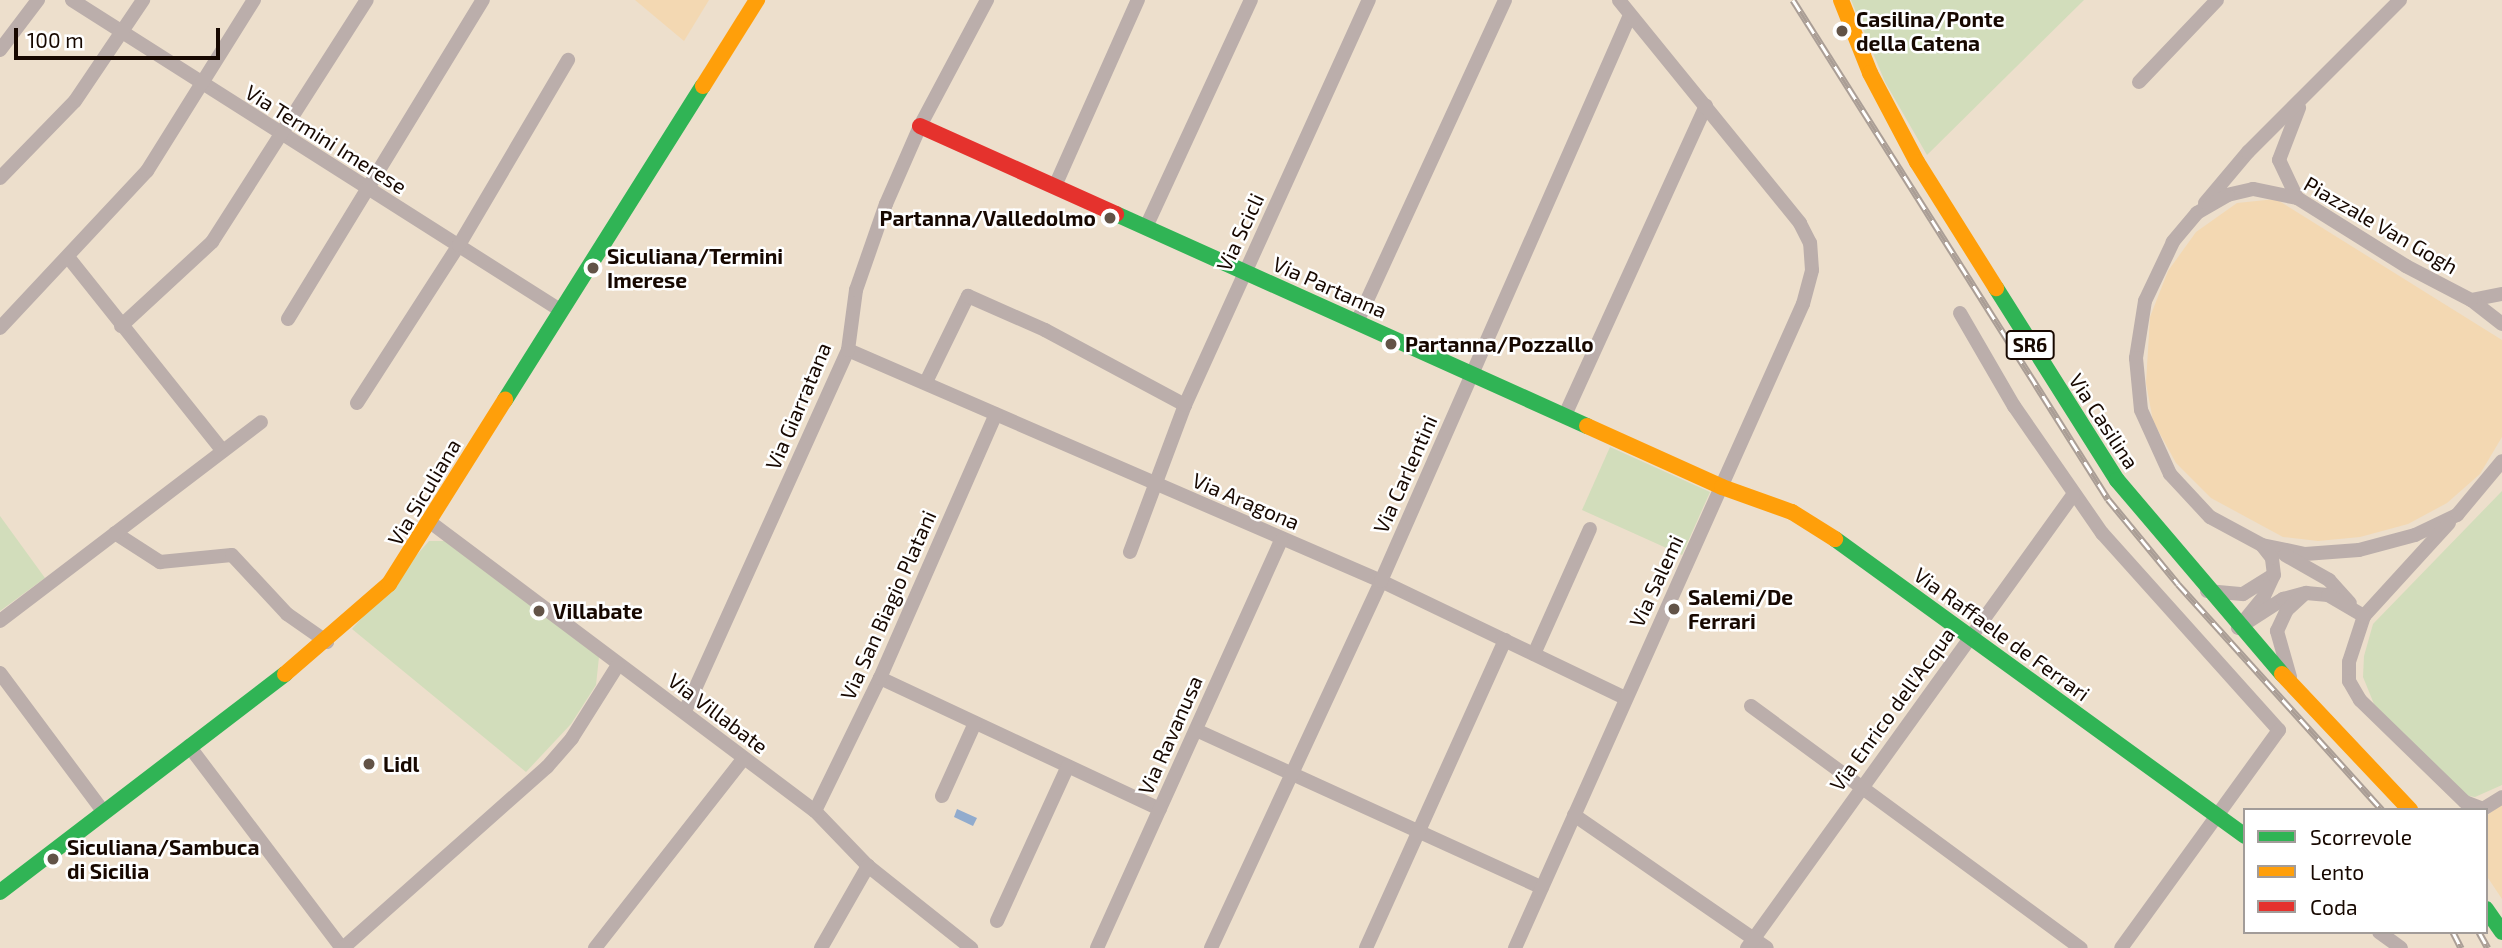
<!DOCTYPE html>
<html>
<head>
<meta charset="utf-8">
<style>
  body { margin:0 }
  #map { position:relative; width:2502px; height:948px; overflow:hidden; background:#eddfcc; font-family:"Exo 2",sans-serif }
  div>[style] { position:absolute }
  .built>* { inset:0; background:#f3d8b2 }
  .green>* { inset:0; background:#d2ddbb }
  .water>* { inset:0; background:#91abcd }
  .street>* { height:14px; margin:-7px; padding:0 7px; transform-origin:7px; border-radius:7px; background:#bbaeab }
  .fast>* { height:16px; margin:-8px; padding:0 8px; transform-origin:8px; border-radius:8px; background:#30b455 }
  .slow>* { height:16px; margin:-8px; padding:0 8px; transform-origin:8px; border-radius:8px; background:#ff9f0a }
  .jam>* { height:16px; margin:-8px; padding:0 8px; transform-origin:8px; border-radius:8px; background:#e5322d }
  .rail>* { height:7px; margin-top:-3.5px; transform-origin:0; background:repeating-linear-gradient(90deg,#fff 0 13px,#aa9e96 0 26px); box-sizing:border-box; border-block:2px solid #aa9e96 }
  .dots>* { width:19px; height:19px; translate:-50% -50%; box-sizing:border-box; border:4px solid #fff; border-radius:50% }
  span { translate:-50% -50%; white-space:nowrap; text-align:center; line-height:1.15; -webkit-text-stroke:5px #fff; paint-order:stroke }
  .shield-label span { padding:2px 5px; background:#fff; border:2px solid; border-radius:5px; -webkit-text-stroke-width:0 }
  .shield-label { font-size:19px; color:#170800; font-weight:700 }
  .poi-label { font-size:21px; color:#170800; font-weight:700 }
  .left { translate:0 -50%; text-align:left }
  .right { translate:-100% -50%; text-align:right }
  .street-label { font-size:21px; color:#170800 }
  .legend { position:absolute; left:2243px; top:808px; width:245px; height:126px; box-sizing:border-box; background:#fff; border:2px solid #a29c99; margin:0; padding:9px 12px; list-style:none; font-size:21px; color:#170800 }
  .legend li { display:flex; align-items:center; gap:14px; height:35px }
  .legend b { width:35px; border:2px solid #a29c99 }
  .scale { position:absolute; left:14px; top:28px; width:206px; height:32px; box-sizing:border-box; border:4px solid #170800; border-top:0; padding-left:9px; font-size:21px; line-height:24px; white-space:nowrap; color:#170800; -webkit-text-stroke:5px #fff; paint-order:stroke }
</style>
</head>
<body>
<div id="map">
  <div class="built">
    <div style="clip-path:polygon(635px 0,709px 0,684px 41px)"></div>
    <div style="clip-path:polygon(2276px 199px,2502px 340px,2502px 437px,2480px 474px,2447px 503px,2408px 524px,2360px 537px,2318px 541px,2283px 537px,2211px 498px,2176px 463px,2153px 421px,2146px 383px,2150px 317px,2168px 271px,2196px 232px,2237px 203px)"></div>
    <div style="clip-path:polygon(2502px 797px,2502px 899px,2486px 875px,2486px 818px)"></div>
  </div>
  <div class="green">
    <div style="clip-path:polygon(1851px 0,2084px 0,1927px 155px,1885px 82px)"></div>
    <div style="clip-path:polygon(1610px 447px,1710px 492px,1682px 555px,1582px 510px)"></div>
    <div style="clip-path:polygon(2502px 491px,2502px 785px,2475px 797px,2463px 795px,2374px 704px,2363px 677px,2364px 656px,2373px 624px)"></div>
    <div style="clip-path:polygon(0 516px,45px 578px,0 611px)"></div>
    <div style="clip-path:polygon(429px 541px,451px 541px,599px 657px,596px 685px,571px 724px,526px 772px,352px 629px)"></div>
  </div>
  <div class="water">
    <div style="clip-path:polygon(957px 809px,977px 818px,973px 826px,954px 817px)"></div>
  </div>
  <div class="street">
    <div style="left:72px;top:0;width:578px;rotate:32.43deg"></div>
    <div style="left:0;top:50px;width:63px;rotate:-52.8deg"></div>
    <div style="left:2139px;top:82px;width:113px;rotate:-46.4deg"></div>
    <div style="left:0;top:178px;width:107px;rotate:-45.8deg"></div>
    <div style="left:75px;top:101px;width:122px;rotate:-56deg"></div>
    <div style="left:1055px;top:186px;width:204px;rotate:-66deg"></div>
    <div style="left:2297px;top:198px;width:42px;rotate:-115.3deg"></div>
    <div style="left:2279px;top:160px;width:56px;rotate:-69deg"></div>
    <div style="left:2205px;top:203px;width:67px;rotate:-49.9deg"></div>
    <div style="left:2248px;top:152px;width:215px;rotate:-45deg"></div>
    <div style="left:1146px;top:227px;width:250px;rotate:-65.2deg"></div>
    <div style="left:68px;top:257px;width:248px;rotate:51.4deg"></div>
    <div style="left:2471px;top:300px;width:32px;rotate:-11deg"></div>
    <div style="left:1960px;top:313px;width:108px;rotate:59.9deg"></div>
    <div style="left:2014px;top:406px;width:155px;rotate:55.3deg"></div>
    <div style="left:2102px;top:533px;width:265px;rotate:48.1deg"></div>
    <div style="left:2279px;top:730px;width:269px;rotate:125.9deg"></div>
    <div style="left:288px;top:319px;width:374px;rotate:-58.6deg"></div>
    <div style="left:1357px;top:322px;width:354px;rotate:-65.3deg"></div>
    <div style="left:2502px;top:324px;width:39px;rotate:-142deg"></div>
    <div style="left:2471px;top:300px;width:73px;rotate:-152.4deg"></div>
    <div style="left:2406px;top:266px;width:128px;rotate:-148deg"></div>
    <div style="left:2297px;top:198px;width:45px;rotate:-168.4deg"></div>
    <div style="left:2253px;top:189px;width:26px;rotate:167deg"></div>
    <div style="left:2228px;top:195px;width:36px;rotate:150deg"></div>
    <div style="left:2197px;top:213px;width:38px;rotate:130deg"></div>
    <div style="left:2173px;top:242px;width:65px;rotate:115.4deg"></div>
    <div style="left:2145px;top:301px;width:58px;rotate:99deg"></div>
    <div style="left:2136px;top:358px;width:52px;rotate:84.5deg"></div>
    <div style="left:2141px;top:410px;width:70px;rotate:65.6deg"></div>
    <div style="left:2170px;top:474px;width:59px;rotate:47.1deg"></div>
    <div style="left:2210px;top:517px;width:59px;rotate:28.3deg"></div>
    <div style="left:2262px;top:545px;width:44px;rotate:11.8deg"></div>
    <div style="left:2305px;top:554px;width:54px;rotate:-4.2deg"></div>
    <div style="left:2359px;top:550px;width:58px;rotate:-15deg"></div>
    <div style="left:2415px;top:535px;width:47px;rotate:-25.5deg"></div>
    <div style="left:2457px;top:515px;width:70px;rotate:-50.2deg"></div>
    <div style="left:121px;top:326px;width:124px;rotate:-42.7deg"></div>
    <div style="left:212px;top:242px;width:287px;rotate:-57.4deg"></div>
    <div style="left:0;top:328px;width:215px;rotate:-46.9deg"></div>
    <div style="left:147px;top:171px;width:202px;rotate:-58deg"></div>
    <div style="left:848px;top:350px;width:581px;rotate:23.43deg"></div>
    <div style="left:1381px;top:581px;width:271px;rotate:25.6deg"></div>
    <div style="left:926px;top:382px;width:96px;rotate:-64deg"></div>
    <div style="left:968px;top:296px;width:84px;rotate:23.8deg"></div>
    <div style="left:1045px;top:330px;width:159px;rotate:28.2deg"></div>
    <div style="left:357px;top:403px;width:188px;rotate:-57.2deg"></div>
    <div style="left:459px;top:245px;width:215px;rotate:-59.5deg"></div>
    <div style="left:1565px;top:415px;width:340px;rotate:-65.5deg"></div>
    <div style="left:430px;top:522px;width:481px;rotate:36.9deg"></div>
    <div style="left:815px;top:811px;width:76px;rotate:46.1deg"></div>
    <div style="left:868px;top:866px;width:132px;rotate:38.5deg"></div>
    <div style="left:2449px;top:523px;width:126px;rotate:132.4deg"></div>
    <div style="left:2364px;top:616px;width:48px;rotate:108.1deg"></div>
    <div style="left:2349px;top:662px;width:19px;rotate:90deg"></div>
    <div style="left:2349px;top:681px;width:22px;rotate:60deg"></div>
    <div style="left:2360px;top:700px;width:146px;rotate:44.2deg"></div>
    <div style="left:2465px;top:802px;width:19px;rotate:21deg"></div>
    <div style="left:2483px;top:809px;width:22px;rotate:-32deg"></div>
    <div style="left:115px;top:533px;width:54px;rotate:32.8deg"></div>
    <div style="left:160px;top:562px;width:72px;rotate:-5.6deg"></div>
    <div style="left:232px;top:555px;width:81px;rotate:47deg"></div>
    <div style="left:287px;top:614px;width:49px;rotate:35deg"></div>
    <div style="left:1130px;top:552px;width:157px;rotate:-69.5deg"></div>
    <div style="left:1185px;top:405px;width:445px;rotate:-65.6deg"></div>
    <div style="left:2285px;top:555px;width:51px;rotate:29.6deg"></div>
    <div style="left:2329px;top:580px;width:31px;rotate:48deg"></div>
    <div style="left:2207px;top:591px;width:36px;rotate:5deg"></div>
    <div style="left:2243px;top:594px;width:36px;rotate:-32deg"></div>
    <div style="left:0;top:621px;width:328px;rotate:-37.3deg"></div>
    <div style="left:2244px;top:621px;width:32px;rotate:-51deg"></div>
    <div style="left:2264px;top:596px;width:23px;rotate:-65deg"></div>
    <div style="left:2274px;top:575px;width:17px;rotate:-97deg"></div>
    <div style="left:2272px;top:558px;width:16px;rotate:-128deg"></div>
    <div style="left:2238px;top:628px;width:54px;rotate:-32.8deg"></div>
    <div style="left:2283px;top:599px;width:24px;rotate:-15deg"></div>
    <div style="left:2306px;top:593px;width:22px;rotate:5deg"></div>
    <div style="left:2328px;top:595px;width:42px;rotate:30.3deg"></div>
    <div style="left:1534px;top:654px;width:137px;rotate:-65.9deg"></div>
    <div style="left:0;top:673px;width:172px;rotate:53.3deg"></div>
    <div style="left:2290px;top:677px;width:48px;rotate:-105.8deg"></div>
    <div style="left:2277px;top:631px;width:23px;rotate:-65deg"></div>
    <div style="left:2287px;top:610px;width:23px;rotate:-43deg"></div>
    <div style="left:880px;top:678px;width:309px;rotate:25.1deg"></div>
    <div style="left:1751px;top:706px;width:409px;rotate:36.3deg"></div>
    <div style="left:685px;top:711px;width:396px;rotate:-65.7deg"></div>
    <div style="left:848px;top:350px;width:61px;rotate:-82.4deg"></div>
    <div style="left:856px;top:290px;width:91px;rotate:-70.8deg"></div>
    <div style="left:886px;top:204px;width:85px;rotate:-66.4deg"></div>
    <div style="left:920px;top:126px;width:143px;rotate:-62deg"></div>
    <div style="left:1196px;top:730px;width:380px;rotate:24.5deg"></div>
    <div style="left:189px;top:746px;width:253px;rotate:52.9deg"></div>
    <div style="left:942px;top:796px;width:80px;rotate:-65.7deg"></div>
    <div style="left:815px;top:811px;width:148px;rotate:-64deg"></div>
    <div style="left:880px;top:678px;width:288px;rotate:-66.3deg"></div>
    <div style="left:1574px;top:815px;width:234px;rotate:34.6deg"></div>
    <div style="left:997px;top:921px;width:170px;rotate:-65.4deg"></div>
    <div style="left:2379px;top:932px;width:27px;rotate:36deg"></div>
    <div style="left:343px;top:948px;width:273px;rotate:-41.6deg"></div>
    <div style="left:547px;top:767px;width:38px;rotate:-49deg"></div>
    <div style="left:572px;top:738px;width:86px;rotate:-57.8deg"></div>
    <div style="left:595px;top:948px;width:240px;rotate:-51.9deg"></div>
    <div style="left:821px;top:948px;width:95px;rotate:-60.2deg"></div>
    <div style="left:1097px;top:948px;width:448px;rotate:-65.7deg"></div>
    <div style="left:1211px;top:948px;width:404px;rotate:-65.1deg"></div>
    <div style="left:1381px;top:581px;width:618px;rotate:-66.25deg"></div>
    <div style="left:1366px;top:948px;width:338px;rotate:-65.7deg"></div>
    <div style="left:1515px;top:948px;width:705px;rotate:-65.91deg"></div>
    <div style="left:1803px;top:304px;width:35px;rotate:-75deg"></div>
    <div style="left:1812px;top:270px;width:27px;rotate:-94deg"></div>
    <div style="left:1810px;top:243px;width:22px;rotate:-117deg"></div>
    <div style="left:1800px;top:223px;width:287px;rotate:-129.1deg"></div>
    <div style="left:1747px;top:948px;width:558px;rotate:-54.26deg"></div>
  </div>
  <div class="fast">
    <div style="left:1116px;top:214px;width:517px;rotate:24.23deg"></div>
    <div style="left:1996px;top:288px;width:227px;rotate:57.8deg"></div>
    <div style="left:2117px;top:480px;width:255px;rotate:49.6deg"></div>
    <div style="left:505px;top:400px;width:371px;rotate:-57.8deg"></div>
    <div style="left:1835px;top:539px;width:506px;rotate:35.92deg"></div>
    <div style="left:0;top:892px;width:359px;rotate:-37.4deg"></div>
    <div style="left:2486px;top:909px;width:28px;rotate:55deg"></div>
  </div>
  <div class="slow">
    <div style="left:1841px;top:0;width:79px;rotate:68.3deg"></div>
    <div style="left:1870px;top:73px;width:101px;rotate:62.2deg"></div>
    <div style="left:1917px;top:162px;width:149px;rotate:57.9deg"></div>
    <div style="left:703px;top:86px;width:102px;rotate:-57.9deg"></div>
    <div style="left:1587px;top:426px;width:148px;rotate:24.3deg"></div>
    <div style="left:1722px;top:487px;width:74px;rotate:19.7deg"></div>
    <div style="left:1792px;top:512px;width:51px;rotate:32.1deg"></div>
    <div style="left:285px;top:674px;width:138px;rotate:-40.9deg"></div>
    <div style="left:389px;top:584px;width:218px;rotate:-57.8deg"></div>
    <div style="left:2282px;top:674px;width:187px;rotate:46.7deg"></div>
  </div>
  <div class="jam">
    <div style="left:920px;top:126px;width:215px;rotate:24.2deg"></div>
  </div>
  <div class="rail">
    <div style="left:1793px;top:0;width:590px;rotate:57.74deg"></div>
    <div style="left:2108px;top:499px;width:110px;rotate:50.5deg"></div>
    <div style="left:2178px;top:584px;width:304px;rotate:47.9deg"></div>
    <div style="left:2453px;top:932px;width:18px;rotate:63deg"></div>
    <div style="left:2479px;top:932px;width:18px;rotate:61deg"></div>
  </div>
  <div class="dots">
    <div style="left:1842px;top:31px;background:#625347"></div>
    <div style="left:1110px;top:218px;background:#625347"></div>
    <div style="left:593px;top:268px;background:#625347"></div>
    <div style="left:1391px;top:344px;background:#625347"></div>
    <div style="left:1674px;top:609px;background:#625347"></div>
    <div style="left:539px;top:611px;background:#625347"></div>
    <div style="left:369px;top:764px;background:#625347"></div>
    <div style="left:53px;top:859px;background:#625347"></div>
  </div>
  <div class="shield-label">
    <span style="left:2030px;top:345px">SR6</span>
  </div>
  <div class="poi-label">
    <span class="left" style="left:1856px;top:31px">Casilina/Ponte<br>della Catena</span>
    <span class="right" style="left:1096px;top:218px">Partanna/Valledolmo</span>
    <span class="left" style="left:607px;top:268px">Siculiana/Termini<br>Imerese</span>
    <span class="left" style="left:1405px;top:344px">Partanna/Pozzallo</span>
    <span class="left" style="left:1688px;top:609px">Salemi/De<br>Ferrari</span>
    <span class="left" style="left:553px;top:611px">Villabate</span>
    <span class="left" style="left:383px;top:764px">Lidl</span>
    <span class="left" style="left:67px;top:859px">Siculiana/Sambuca<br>di Sicilia</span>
  </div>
  <div class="street-label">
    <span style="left:326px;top:139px;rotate:32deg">Via Termini Imerese</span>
    <span style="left:2381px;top:225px;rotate:30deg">Piazzale Van Gogh</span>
    <span style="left:1240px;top:232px;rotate:-65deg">Via Scicli</span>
    <span style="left:1330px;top:287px;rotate:24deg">Via Partanna</span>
    <span style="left:798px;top:406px;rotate:-67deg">Via Giarratana</span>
    <span style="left:2104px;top:421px;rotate:57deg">Via Casilina</span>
    <span style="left:1405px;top:474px;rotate:-66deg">Via Carlentini</span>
    <span style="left:424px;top:492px;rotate:-59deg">Via Siculiana</span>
    <span style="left:1246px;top:501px;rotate:23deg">Via Aragona</span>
    <span style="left:1656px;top:581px;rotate:-65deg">Via Salemi</span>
    <span style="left:888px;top:605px;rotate:-66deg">Via San Biagio Platani</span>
    <span style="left:2002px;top:634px;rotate:36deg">Via Raffaele de Ferrari</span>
    <span style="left:1892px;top:709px;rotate:-54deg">Via Enrico dell'Acqua</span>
    <span style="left:718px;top:713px;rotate:37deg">Via Villabate</span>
    <span style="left:1170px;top:735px;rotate:-66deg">Via Ravanusa</span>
  </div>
  <ul class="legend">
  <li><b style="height:9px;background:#30b455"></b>Scorrevole</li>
  <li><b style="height:9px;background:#ff9f0a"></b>Lento</li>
  <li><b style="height:9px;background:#e5322d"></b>Coda</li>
  </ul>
  <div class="scale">100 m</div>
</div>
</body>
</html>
